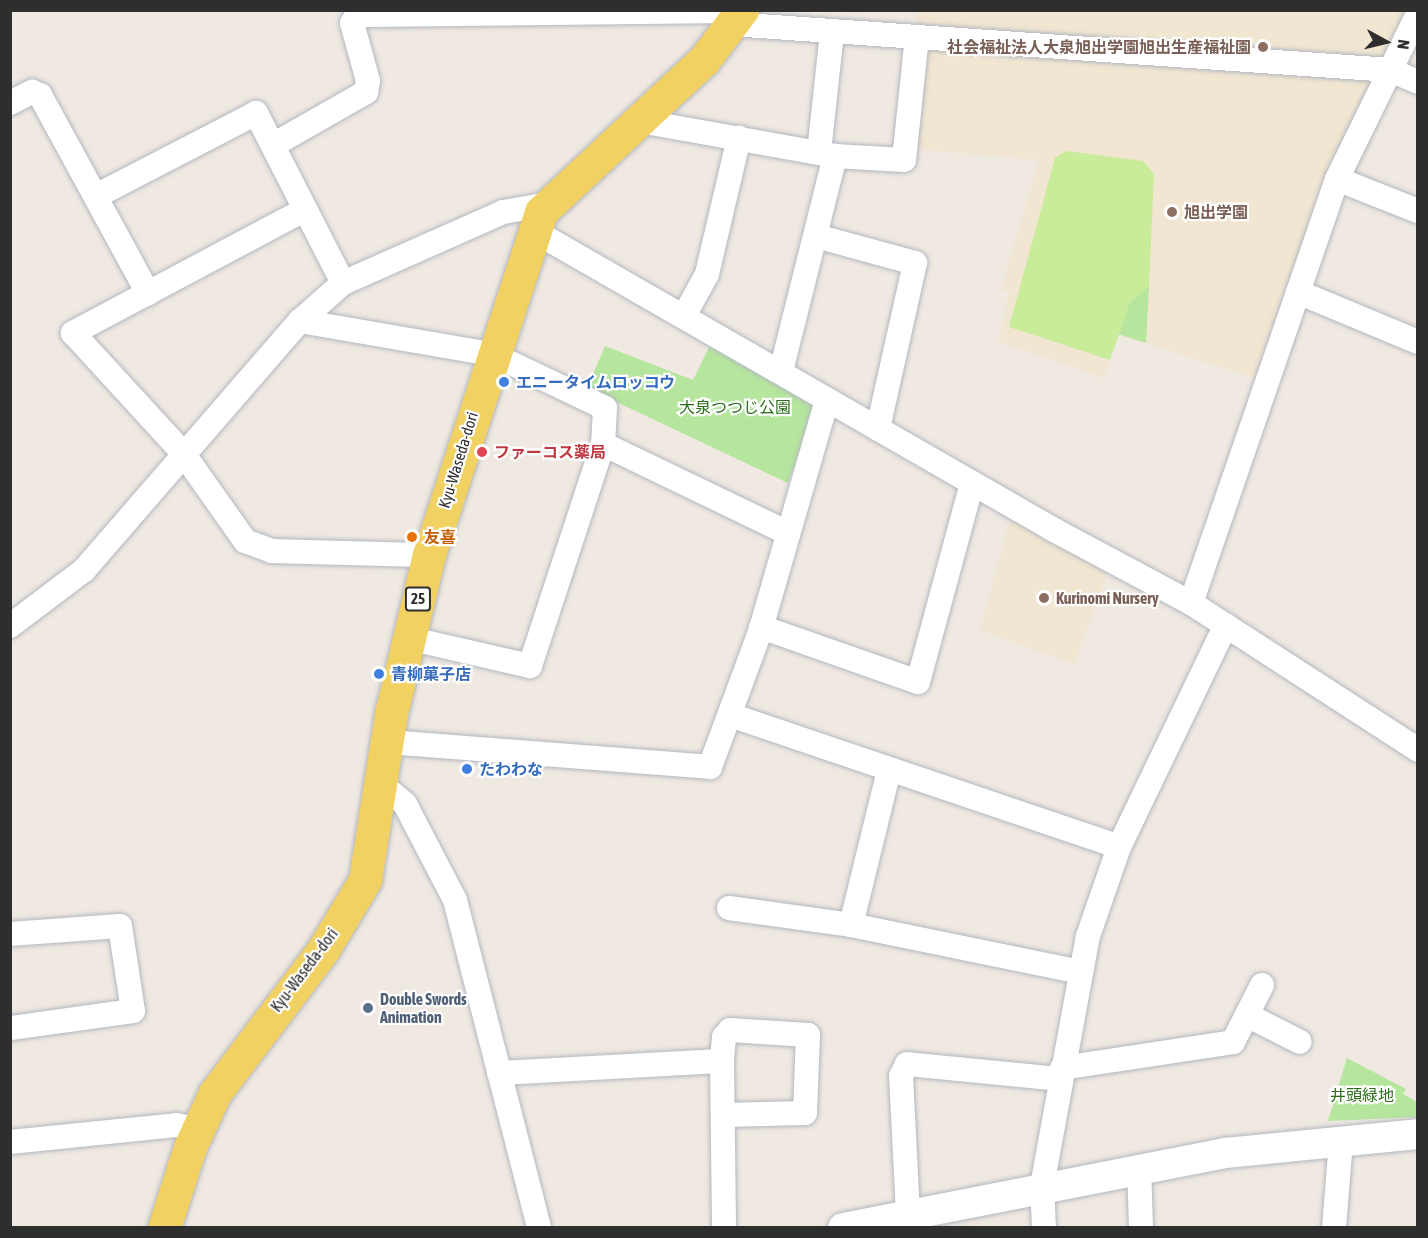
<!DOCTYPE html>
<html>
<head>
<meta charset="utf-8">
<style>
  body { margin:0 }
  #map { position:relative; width:1428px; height:1238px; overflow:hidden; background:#efe9e1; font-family:"Asap Condensed","Noto Sans JP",sans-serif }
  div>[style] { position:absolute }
  .education>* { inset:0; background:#f0e6d1 }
  .green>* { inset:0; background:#b6e59e }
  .pitch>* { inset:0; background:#c9ec9a }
  .roads { filter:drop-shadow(0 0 2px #b4b7c1) drop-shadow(0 0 2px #b4b7c1) }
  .minor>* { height:24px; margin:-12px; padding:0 12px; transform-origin:12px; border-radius:12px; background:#fff }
  .tertiary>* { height:30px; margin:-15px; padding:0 15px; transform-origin:15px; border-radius:15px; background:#fff }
  .primary>* { height:33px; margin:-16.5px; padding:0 16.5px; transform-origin:16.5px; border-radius:16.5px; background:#f2d163 }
  .dots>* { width:16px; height:16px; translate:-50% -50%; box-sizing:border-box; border:3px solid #fff; border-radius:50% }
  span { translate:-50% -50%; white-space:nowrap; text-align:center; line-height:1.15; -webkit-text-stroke:4.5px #fff; paint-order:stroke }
  .shield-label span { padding:2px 4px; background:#fff; border:2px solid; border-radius:4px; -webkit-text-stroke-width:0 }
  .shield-label { font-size:15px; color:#2e2e2e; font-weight:700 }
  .education-label { font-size:16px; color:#785e54; font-weight:700 }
  .right { translate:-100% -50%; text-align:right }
  .left { translate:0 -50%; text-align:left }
  .shop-label { font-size:16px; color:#366cbe; font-weight:700 }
  .park-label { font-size:16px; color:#2c6e1b }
  .health-label { font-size:16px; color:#be3a42; font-weight:700 }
  .street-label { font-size:16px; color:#2e2e2e }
  .food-label { font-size:16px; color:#c56008; font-weight:700 }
  .service-label { font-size:16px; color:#4e5e75; font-weight:700 }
  .frame { position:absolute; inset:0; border:12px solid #2e2e2e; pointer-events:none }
  .north { position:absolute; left:1356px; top:12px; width:60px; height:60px; -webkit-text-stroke:4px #fff; paint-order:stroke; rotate:98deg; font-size:16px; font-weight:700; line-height:24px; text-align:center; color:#2e2e2e }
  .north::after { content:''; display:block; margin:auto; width:21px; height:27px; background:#2e2e2e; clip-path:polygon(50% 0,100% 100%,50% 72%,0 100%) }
</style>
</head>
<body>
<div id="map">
  <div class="education">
    <div style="clip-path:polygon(917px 10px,1413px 11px,1389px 64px,916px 30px)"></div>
    <div style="clip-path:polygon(925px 42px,1383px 73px,1264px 381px,1118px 334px,1104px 378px,998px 342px,1009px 292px,1001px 289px,1039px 160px,913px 149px)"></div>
    <div style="clip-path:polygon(1012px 512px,1110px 566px,1074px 664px,980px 630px)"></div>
  </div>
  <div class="green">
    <div style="clip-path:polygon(1149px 286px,1146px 343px,1118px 334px,1130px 302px)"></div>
    <div style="clip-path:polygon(713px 339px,817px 401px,788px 483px,587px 388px,605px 346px,693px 380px)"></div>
    <div style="clip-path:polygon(1347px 1058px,1406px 1089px,1403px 1094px,1417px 1102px,1417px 1117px,1328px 1121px)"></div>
  </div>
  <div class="pitch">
    <div style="clip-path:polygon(1066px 151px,1143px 161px,1154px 174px,1149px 286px,1130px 303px,1110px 360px,1009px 327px,1055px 158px)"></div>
  </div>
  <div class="roads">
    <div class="minor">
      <div style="left:731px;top:24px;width:661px;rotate:3.99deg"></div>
      <div style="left:1390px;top:70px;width:30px;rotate:23deg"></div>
      <div style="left:10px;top:103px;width:25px;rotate:-27deg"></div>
      <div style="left:32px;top:92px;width:9px;rotate:21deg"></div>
      <div style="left:40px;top:95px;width:226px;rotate:61.4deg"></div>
      <div style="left:640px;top:121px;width:198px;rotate:10.2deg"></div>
      <div style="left:835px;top:156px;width:69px;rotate:3.3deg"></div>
      <div style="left:904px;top:160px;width:124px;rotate:-84deg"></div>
      <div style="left:275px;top:144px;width:105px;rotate:-29.7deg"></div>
      <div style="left:366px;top:92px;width:11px;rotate:-80deg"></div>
      <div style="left:368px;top:81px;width:60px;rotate:-105.4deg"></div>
      <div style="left:352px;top:23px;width:9px;rotate:-58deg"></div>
      <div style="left:357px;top:15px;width:384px;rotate:-0.6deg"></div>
      <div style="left:819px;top:152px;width:121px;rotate:-83.8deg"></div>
      <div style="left:1337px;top:179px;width:87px;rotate:21.6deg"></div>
      <div style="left:98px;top:195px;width:178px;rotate:-27.4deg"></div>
      <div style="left:256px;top:113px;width:191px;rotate:62.9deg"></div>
      <div style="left:304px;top:210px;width:262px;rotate:152deg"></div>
      <div style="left:73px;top:333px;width:163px;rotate:47.5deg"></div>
      <div style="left:183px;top:453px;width:108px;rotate:54.8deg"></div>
      <div style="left:245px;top:541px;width:29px;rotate:20deg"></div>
      <div style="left:272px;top:551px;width:157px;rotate:1.5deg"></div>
      <div style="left:534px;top:231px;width:602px;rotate:29.89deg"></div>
      <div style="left:1056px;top:531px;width:153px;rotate:28.1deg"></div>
      <div style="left:1191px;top:603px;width:270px;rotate:32.9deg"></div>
      <div style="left:816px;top:236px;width:103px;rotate:15.3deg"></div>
      <div style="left:915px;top:263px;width:170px;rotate:102.6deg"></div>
      <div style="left:1298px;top:292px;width:130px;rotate:22.6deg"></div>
      <div style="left:684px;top:316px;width:48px;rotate:-61.3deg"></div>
      <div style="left:707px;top:274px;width:140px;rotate:-76.8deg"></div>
      <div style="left:300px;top:321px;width:195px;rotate:9.8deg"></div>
      <div style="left:492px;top:354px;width:125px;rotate:25.5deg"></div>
      <div style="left:605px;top:408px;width:36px;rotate:93deg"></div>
      <div style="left:603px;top:444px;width:234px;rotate:108.2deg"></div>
      <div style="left:530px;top:666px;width:125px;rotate:-167.1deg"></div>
      <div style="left:781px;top:371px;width:222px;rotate:-75.9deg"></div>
      <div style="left:603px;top:444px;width:205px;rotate:25.7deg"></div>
      <div style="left:1191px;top:603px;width:448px;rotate:-71deg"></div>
      <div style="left:1337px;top:179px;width:184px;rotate:-63.9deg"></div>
      <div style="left:10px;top:626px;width:93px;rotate:-37.1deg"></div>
      <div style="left:84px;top:570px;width:330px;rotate:-49.1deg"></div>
      <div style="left:300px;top:321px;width:57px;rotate:-41.5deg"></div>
      <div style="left:343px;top:283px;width:175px;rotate:-23.9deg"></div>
      <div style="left:503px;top:212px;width:42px;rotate:-9.7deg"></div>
      <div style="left:761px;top:627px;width:166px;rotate:19.3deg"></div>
      <div style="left:918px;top:682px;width:206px;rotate:-74.8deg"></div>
      <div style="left:730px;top:715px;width:411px;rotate:18.7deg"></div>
      <div style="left:387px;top:742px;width:324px;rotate:4.4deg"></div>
      <div style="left:710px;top:767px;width:144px;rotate:-69.7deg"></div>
      <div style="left:760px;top:632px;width:241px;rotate:-73.9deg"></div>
      <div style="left:380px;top:783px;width:33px;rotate:40deg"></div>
      <div style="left:405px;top:804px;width:108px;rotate:62.5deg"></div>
      <div style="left:455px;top:900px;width:339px;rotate:75.6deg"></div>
      <div style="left:729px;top:908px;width:123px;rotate:7.9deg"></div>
      <div style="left:851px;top:925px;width:233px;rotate:11.6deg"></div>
      <div style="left:851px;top:925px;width:160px;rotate:-76.2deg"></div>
      <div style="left:10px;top:934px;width:110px;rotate:-4.2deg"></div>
      <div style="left:120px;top:926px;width:86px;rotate:81.3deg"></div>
      <div style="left:133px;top:1011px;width:124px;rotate:172.1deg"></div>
      <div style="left:1247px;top:1015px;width:59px;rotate:27deg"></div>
      <div style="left:1062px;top:1068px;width:173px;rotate:-8.6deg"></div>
      <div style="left:1233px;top:1042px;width:64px;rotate:-63deg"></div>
      <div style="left:499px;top:1073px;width:223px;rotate:-3.1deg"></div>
      <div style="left:723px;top:1115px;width:82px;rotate:-1.4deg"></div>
      <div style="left:805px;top:1113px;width:78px;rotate:-87.8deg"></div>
      <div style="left:808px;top:1035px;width:78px;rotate:-176.3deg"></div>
      <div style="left:730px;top:1030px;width:9px;rotate:131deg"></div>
      <div style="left:724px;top:1037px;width:24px;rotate:95deg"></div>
      <div style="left:722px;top:1061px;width:167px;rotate:89.3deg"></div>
      <div style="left:10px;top:1142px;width:167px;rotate:-5.8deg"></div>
      <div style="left:176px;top:1125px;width:21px;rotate:11deg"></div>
      <div style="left:1139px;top:1167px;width:61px;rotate:88.1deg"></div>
      <div style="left:908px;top:1214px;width:138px;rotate:-92.9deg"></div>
      <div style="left:901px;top:1076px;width:13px;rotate:-63deg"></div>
      <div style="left:907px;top:1064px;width:153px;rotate:5.6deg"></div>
      <div style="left:1044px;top:1228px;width:42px;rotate:-92.7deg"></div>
      <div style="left:1042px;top:1186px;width:254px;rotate:-79.6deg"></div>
      <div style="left:1088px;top:936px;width:94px;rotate:-70.8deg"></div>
      <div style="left:1119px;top:847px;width:246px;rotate:-64.3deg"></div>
      <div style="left:1334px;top:1228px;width:87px;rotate:-85.4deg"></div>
    </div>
    <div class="tertiary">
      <div style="left:843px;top:1228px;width:389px;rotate:-11.1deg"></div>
      <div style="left:1225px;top:1153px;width:194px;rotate:-5.6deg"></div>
    </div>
    <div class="primary">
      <div style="left:164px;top:1228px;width:85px;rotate:-72.2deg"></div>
      <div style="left:190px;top:1147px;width:60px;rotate:-65.2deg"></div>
      <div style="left:215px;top:1093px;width:179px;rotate:-52.9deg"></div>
      <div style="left:323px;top:950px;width:82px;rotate:-59deg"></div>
      <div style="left:365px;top:880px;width:168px;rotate:-81.1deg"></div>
      <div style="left:391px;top:714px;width:163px;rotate:-76.6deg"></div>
      <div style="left:429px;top:555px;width:361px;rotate:-71.9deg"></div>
      <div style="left:541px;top:212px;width:223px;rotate:-43deg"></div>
      <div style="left:704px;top:60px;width:63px;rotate:-52.8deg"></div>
    </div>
  </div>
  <div class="dots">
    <div style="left:1263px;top:47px;background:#8d6e63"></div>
    <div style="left:1172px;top:212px;background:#8d6e63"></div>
    <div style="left:504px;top:382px;background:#3f7fe0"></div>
    <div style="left:482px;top:452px;background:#e0444e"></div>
    <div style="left:412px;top:537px;background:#e8710a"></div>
    <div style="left:1044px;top:598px;background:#8d6e63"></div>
    <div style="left:379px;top:674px;background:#3f7fe0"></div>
    <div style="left:467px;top:769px;background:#3f7fe0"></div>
    <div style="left:368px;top:1008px;background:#5c6f8a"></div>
  </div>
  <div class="shield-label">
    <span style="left:418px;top:599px">25</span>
  </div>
  <div class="education-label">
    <span class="right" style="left:1251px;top:47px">社会福祉法人大泉旭出学園旭出生産福祉園</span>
    <span class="left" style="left:1184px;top:212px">旭出学園</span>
    <span class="left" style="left:1056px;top:598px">Kurinomi Nursery</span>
  </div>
  <div class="shop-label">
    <span class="left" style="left:516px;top:382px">エニータイムロッコウ</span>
    <span class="left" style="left:391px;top:674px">青柳菓子店</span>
    <span class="left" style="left:479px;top:769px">たわわな</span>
  </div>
  <div class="park-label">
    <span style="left:735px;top:407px">大泉つつじ公園</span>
    <span style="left:1362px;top:1095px">井頭緑地</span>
  </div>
  <div class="health-label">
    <span class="left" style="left:494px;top:452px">ファーコス薬局</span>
  </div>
  <div class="street-label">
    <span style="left:458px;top:460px;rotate:-73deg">Kyu-Waseda-dori</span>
    <span style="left:304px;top:970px;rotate:-53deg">Kyu-Waseda-dori</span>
  </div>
  <div class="food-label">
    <span class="left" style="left:424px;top:537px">友喜</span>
  </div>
  <div class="service-label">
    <span class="left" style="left:380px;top:1008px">Double Swords<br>Animation</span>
  </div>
  <div class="frame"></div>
  <div class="north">N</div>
</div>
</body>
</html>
